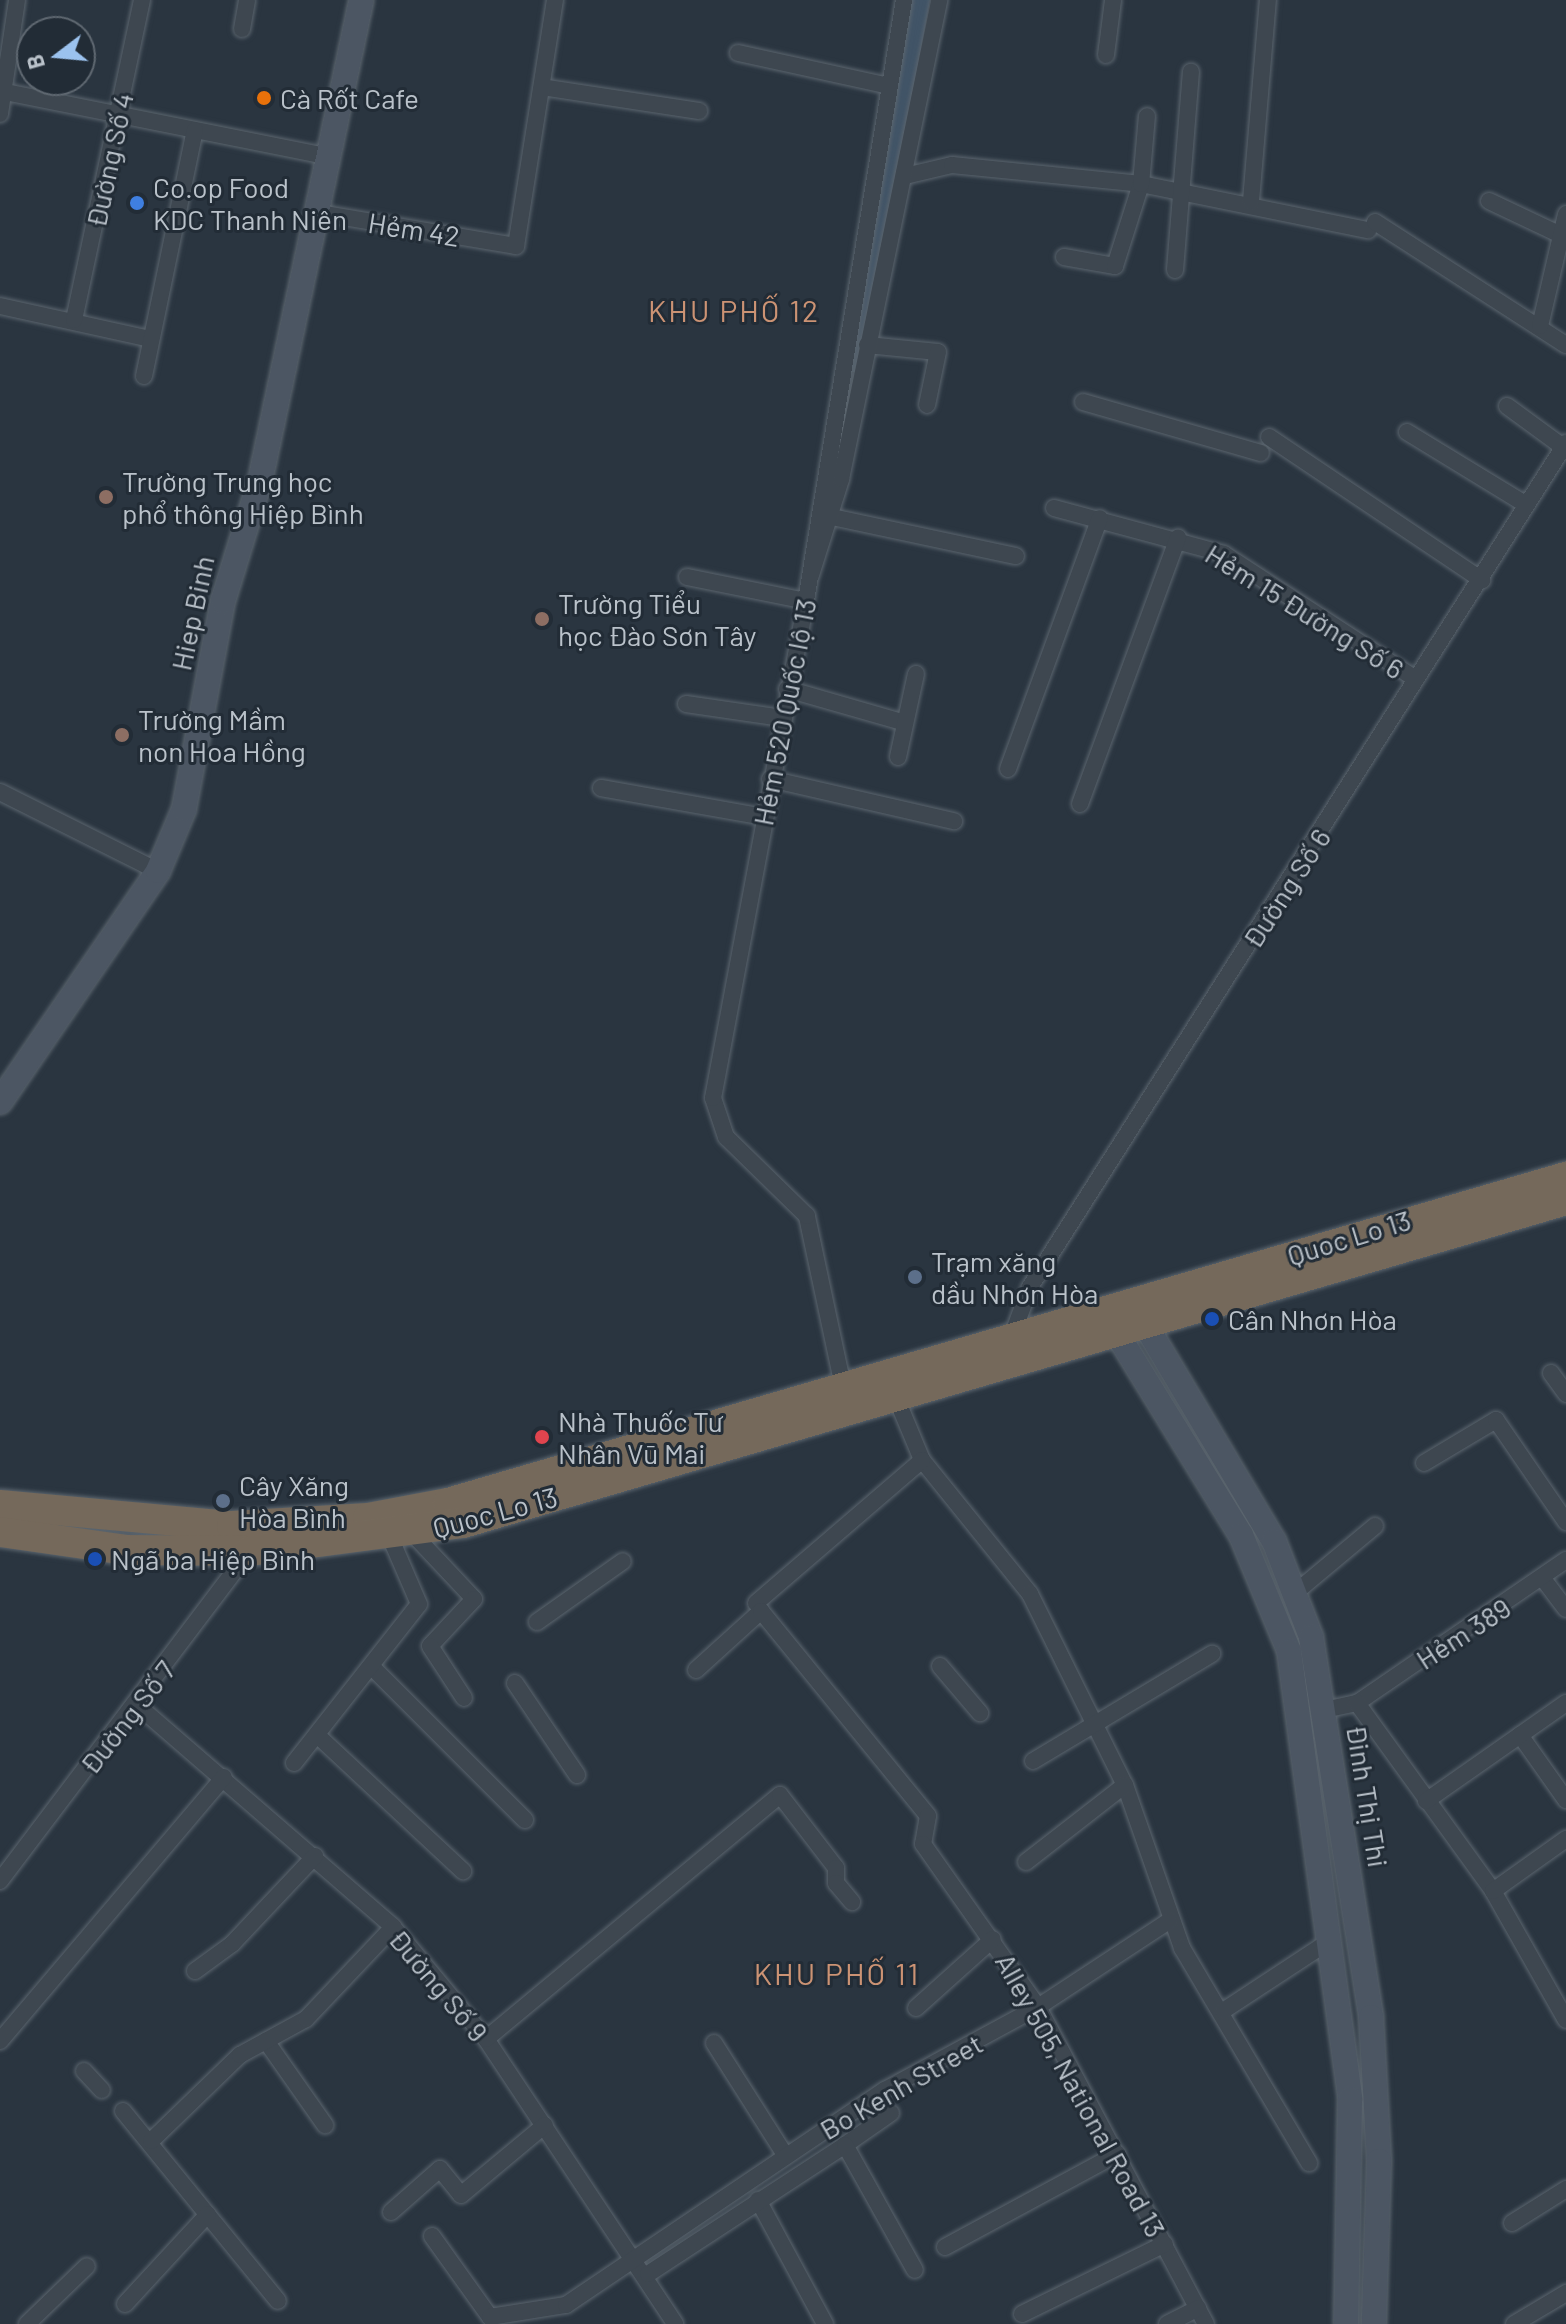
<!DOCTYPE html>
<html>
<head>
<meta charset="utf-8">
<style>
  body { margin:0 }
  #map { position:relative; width:1566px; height:2324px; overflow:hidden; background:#2a3540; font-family:Barlow,sans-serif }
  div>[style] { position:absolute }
  .canal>* { height:18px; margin:-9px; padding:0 9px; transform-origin:9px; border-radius:9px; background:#415467 }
  .roads { filter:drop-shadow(0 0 2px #5b656e) drop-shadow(0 0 2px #5b656e) }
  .street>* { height:16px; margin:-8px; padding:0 8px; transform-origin:8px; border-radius:8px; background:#3e4750 }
  .secondary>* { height:24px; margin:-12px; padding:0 12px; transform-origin:12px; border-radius:12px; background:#4c5663 }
  .highway>* { height:30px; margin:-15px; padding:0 15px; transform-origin:15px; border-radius:15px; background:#75695b }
  .dots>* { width:22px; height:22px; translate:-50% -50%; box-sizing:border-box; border:4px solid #222c36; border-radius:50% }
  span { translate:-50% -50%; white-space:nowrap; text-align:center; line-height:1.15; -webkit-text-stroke:6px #222c36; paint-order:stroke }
  .poi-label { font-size:28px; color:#bac2ca }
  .left { translate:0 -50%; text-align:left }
  .street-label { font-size:28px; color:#bac2ca }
  .neighbourhood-label { font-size:30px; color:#cc9374; letter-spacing:2px }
  .north { position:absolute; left:16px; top:16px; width:80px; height:80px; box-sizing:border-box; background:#222c36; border:2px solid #5f6871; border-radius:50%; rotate:254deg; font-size:22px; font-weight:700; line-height:32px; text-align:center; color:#bac2ca }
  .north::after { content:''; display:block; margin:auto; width:28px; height:36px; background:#9bc2ee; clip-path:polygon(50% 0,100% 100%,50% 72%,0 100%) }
</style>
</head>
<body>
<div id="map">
  <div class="canal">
    <div style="left:853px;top:363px;width:369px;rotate:-79.4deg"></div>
  </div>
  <div class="roads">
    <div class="street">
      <div style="left:242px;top:29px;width:29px;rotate:-80deg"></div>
      <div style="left:738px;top:53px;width:155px;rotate:12.3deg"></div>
      <div style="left:1106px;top:55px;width:55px;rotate:-82.7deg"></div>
      <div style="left:542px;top:87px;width:159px;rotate:8.7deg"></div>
      <div style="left:5px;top:92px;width:326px;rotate:11.3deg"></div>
      <div style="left:0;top:114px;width:115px;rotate:-81.5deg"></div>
      <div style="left:905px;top:176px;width:48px;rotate:-13.2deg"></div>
      <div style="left:952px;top:165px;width:190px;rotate:5.7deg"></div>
      <div style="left:1141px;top:184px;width:232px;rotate:11.5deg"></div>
      <div style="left:1251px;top:201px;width:202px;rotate:-85.2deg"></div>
      <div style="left:1489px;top:201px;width:80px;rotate:25.3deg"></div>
      <div style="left:313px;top:212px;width:206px;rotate:9.5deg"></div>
      <div style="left:516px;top:246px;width:249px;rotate:-81deg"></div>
      <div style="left:1375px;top:222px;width:227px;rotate:32.8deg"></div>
      <div style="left:1064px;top:257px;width:52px;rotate:10deg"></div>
      <div style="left:1115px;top:266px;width:86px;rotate:-72.4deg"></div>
      <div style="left:1141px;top:184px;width:68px;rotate:-85deg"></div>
      <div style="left:1175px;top:270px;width:199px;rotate:-85.4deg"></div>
      <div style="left:0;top:306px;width:154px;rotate:12.4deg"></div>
      <div style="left:74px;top:320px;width:327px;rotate:-78deg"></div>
      <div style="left:1540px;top:326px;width:115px;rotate:-76.9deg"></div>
      <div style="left:867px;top:345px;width:71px;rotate:5.6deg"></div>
      <div style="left:938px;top:352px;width:54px;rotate:101.7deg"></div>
      <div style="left:144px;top:376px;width:251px;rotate:-78.3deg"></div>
      <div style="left:1083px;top:402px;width:185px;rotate:16deg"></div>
      <div style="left:1507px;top:406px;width:69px;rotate:36.2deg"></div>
      <div style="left:1407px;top:432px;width:138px;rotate:31.4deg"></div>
      <div style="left:1269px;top:437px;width:257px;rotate:33.9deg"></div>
      <div style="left:1054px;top:508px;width:176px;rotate:15.1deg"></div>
      <div style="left:1224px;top:554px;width:229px;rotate:33.1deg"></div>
      <div style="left:832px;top:517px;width:188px;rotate:12deg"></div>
      <div style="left:811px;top:575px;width:101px;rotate:-72.6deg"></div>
      <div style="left:841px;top:479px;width:489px;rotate:-78.4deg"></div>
      <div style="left:687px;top:577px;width:121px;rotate:11.4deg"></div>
      <div style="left:787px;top:689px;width:120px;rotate:16deg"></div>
      <div style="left:686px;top:704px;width:97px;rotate:8.3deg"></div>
      <div style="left:898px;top:757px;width:85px;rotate:-77.8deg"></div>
      <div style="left:1008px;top:769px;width:267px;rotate:-69.9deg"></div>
      <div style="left:770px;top:779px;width:189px;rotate:12.9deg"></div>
      <div style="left:601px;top:788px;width:165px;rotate:10.1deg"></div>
      <div style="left:0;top:792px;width:177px;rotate:26.6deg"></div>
      <div style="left:1080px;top:804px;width:284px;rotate:-69.8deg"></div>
      <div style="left:1012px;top:1336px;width:52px;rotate:-69.8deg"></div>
      <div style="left:1030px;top:1287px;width:1000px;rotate:-57.58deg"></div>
      <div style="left:1551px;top:1373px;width:26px;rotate:54deg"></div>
      <div style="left:843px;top:1386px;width:174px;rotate:-102deg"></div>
      <div style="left:807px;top:1216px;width:113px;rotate:-135.7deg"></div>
      <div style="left:726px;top:1137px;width:41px;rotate:-108.4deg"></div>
      <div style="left:713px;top:1098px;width:506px;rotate:-79.4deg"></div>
      <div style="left:806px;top:601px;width:609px;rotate:-80.74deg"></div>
      <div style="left:895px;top:1395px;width:70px;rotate:67.4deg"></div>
      <div style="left:922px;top:1460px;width:172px;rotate:51.1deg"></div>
      <div style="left:1030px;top:1594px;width:213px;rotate:63.6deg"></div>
      <div style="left:1125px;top:1785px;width:173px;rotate:70.7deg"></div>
      <div style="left:1182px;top:1948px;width:250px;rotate:59.4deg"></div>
      <div style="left:1424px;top:1463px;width:84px;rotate:-30.8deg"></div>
      <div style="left:1496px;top:1420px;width:124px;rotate:55.5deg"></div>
      <div style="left:413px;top:1534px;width:89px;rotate:46.8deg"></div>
      <div style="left:474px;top:1599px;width:64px;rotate:133.1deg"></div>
      <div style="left:430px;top:1646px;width:62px;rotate:56.8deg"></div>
      <div style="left:1544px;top:1580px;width:36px;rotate:53deg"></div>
      <div style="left:1296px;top:1592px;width:103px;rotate:-39.9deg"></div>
      <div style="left:756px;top:1603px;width:219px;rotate:-40.7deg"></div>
      <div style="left:537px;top:1622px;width:105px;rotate:-35.3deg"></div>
      <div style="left:940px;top:1666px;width:62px;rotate:49.6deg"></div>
      <div style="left:373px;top:1668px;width:215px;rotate:45deg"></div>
      <div style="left:696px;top:1670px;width:88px;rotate:-42.2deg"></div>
      <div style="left:761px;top:1611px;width:264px;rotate:50.8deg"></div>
      <div style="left:928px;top:1816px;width:28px;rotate:100deg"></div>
      <div style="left:923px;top:1844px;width:199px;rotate:54.8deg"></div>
      <div style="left:1038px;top:2007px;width:359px;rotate:62.1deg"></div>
      <div style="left:515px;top:1683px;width:111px;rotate:56deg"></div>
      <div style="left:1357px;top:1703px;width:253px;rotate:-34.4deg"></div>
      <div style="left:136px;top:1704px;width:340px;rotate:40.9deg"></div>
      <div style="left:393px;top:1927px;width:146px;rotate:50.3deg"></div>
      <div style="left:486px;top:2039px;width:342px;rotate:56.4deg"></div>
      <div style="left:1324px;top:1710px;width:34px;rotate:-12deg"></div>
      <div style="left:1357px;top:1703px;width:232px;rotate:54.1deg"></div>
      <div style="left:1493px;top:1891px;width:148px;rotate:60.5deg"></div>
      <div style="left:317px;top:1735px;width:200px;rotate:43deg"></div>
      <div style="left:1520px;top:1735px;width:80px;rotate:54.7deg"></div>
      <div style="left:1033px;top:1761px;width:209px;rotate:-30.9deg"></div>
      <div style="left:294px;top:1763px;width:202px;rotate:-51.8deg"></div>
      <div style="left:419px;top:1604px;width:73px;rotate:-113.4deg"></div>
      <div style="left:1426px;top:1801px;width:171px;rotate:-35deg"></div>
      <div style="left:1026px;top:1862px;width:125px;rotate:-37.9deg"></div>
      <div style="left:0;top:1881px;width:414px;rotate:-52.9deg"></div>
      <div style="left:1493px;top:1891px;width:90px;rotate:-35.5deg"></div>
      <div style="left:195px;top:1971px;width:46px;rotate:-36.1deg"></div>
      <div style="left:232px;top:1944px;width:121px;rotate:-46.7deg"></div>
      <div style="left:916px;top:2008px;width:103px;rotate:-41.9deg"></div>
      <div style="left:1223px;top:2011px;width:129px;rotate:-33.3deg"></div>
      <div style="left:486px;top:2039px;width:382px;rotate:-39.7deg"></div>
      <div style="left:780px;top:1795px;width:92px;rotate:52.5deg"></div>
      <div style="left:836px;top:1868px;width:15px;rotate:90deg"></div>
      <div style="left:836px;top:1883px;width:25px;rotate:50deg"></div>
      <div style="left:0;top:2041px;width:346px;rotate:-49.7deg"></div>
      <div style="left:266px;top:2041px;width:103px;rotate:54.9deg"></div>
      <div style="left:714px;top:2043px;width:133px;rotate:57.6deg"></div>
      <div style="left:84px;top:2071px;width:26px;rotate:47deg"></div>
      <div style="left:123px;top:2111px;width:245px;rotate:50.8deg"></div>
      <div style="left:151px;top:2141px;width:124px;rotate:-44deg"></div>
      <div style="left:240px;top:2055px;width:75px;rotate:-28.6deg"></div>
      <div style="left:306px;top:2019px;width:127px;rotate:-46.6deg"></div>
      <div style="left:845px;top:2145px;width:56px;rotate:-34.8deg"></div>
      <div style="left:758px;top:2200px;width:141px;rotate:61.6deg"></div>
      <div style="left:391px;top:2212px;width:65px;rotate:-41.3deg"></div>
      <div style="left:440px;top:2169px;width:33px;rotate:51deg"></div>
      <div style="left:461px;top:2195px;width:109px;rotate:-39.8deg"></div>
      <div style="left:1512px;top:2223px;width:64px;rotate:-32.2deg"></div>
      <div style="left:432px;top:2236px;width:100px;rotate:54.4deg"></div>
      <div style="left:490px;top:2317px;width:77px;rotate:-9deg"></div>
      <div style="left:566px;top:2305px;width:385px;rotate:-34deg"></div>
      <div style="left:885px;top:2090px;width:174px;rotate:-28.5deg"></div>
      <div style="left:1038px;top:2007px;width:157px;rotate:-33.3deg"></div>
      <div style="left:945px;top:2247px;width:196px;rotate:-28.4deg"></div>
      <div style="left:648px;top:2274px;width:235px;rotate:-33.2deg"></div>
      <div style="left:845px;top:2145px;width:143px;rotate:60.8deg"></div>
      <div style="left:125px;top:2304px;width:122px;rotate:-47.3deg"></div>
      <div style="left:1022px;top:2314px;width:159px;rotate:-26.1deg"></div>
      <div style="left:27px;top:2324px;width:83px;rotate:-44deg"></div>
      <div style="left:1167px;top:2324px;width:35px;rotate:-27deg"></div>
      <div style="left:1514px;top:2324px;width:61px;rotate:-30.8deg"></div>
    </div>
    <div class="secondary">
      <div style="left:0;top:1102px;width:280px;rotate:-55.6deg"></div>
      <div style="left:158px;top:871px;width:67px;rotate:-67.2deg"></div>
      <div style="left:184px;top:809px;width:212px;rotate:-79.4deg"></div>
      <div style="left:223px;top:601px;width:126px;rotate:-72.9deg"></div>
      <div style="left:260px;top:481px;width:491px;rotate:-78.1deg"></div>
      <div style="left:1136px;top:1309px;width:270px;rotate:59.3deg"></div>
      <div style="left:1274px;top:1541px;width:103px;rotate:68.9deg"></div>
      <div style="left:1311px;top:1637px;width:385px;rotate:81deg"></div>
      <div style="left:1371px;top:2017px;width:144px;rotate:86.8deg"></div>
      <div style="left:1379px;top:2161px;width:163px;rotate:91.8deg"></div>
      <div style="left:1108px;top:1319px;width:254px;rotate:58.4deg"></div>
      <div style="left:1241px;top:1535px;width:126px;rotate:67.5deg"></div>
      <div style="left:1289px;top:1651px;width:452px;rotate:82.2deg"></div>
      <div style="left:1350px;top:2099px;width:225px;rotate:91deg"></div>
    </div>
    <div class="highway">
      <div style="left:0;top:1505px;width:233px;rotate:5.2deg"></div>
      <div style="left:232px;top:1526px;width:136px;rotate:-3.4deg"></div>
      <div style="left:368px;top:1518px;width:81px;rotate:-10.6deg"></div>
      <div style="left:448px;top:1503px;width:1165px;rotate:-16.26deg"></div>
      <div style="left:0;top:1532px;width:127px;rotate:8.1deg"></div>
      <div style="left:126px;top:1550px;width:124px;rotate:0.5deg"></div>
      <div style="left:250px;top:1551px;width:215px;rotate:-7.5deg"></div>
      <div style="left:463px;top:1523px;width:1149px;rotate:-16.32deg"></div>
    </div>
  </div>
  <div class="dots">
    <div style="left:264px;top:98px;background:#e8710a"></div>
    <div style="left:137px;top:203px;background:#3f7fe0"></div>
    <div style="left:106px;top:497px;background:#8d6e63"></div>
    <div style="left:542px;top:619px;background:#8d6e63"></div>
    <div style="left:122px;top:735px;background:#8d6e63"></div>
    <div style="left:915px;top:1277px;background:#5c6f8a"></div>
    <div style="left:1212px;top:1319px;background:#1a4fb4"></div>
    <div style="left:542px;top:1437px;background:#e0444e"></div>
    <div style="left:223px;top:1501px;background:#5c6f8a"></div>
    <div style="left:95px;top:1559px;background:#1a4fb4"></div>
  </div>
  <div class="poi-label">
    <span class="left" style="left:280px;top:98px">Cà Rốt Cafe</span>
    <span class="left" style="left:153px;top:203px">Co.op Food<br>KDC Thanh Niên</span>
    <span class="left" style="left:122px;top:497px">Trường Trung học<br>phổ thông Hiệp Bình</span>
    <span class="left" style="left:558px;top:619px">Trường Tiểu<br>học Đào Sơn Tây</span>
    <span class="left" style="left:138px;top:735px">Trường Mầm<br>non Hoa Hồng</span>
    <span class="left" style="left:931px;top:1277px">Trạm xăng<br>dầu Nhơn Hòa</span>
    <span class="left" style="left:1228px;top:1319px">Cân Nhơn Hòa</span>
    <span class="left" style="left:558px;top:1437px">Nhà Thuốc Tư<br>Nhân Vū Mai</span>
    <span class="left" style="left:239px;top:1501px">Cây Xăng<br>Hòa Bình</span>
    <span class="left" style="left:111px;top:1559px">Ngã ba Hiệp Bình</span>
  </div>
  <div class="street-label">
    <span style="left:109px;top:160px;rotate:-78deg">Đường Số 4</span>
    <span style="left:414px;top:229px;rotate:9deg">Hẻm 42</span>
    <span style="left:1305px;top:611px;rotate:32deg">Hẻm 15 Đường Số 6</span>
    <span style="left:192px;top:613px;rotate:-78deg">Hiep Binh</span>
    <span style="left:784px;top:712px;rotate:-79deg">Hẻm 520 Quốc lộ 13</span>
    <span style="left:1286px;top:888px;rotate:-57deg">Đường Số 6</span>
    <span style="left:1349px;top:1237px;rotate:-17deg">Quoc Lo 13</span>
    <span style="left:495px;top:1512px;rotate:-15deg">Quoc Lo 13</span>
    <span style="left:1463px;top:1633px;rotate:-33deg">Hẻm 389</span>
    <span style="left:127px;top:1717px;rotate:-52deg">Đường Số 7</span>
    <span style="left:1368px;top:1796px;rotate:81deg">Đinh Thị Thi</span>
    <span style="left:439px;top:1985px;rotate:50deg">Đường Số 9</span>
    <span style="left:901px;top:2086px;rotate:-30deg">Bo Kenh Street</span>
    <span style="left:1081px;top:2095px;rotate:61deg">Alley 505, National Road 13</span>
  </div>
  <div class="neighbourhood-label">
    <span style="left:734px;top:310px">KHU PHỐ 12</span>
    <span style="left:837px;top:1973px">KHU PHỐ 11</span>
  </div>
  <div class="north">B</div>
</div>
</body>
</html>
